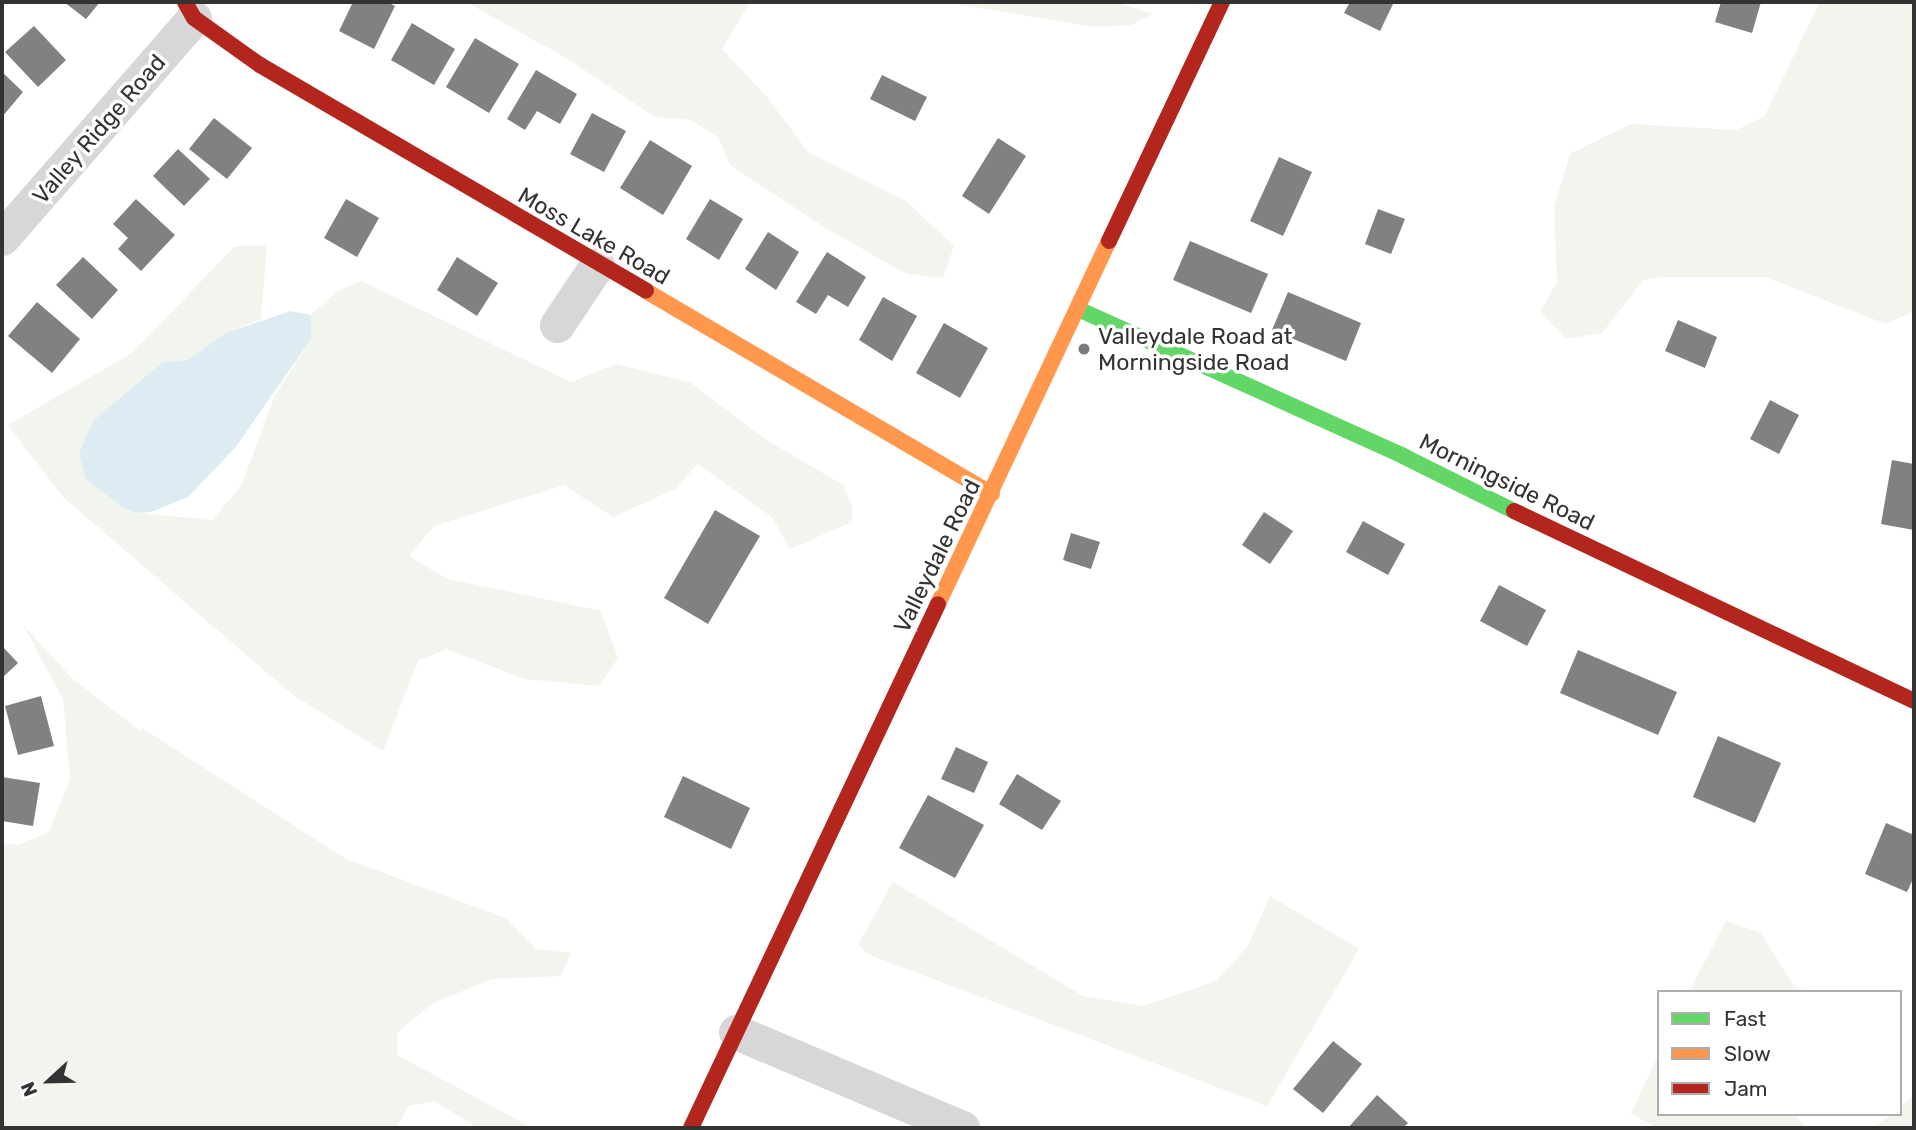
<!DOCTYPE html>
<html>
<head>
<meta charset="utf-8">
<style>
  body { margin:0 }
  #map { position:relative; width:1916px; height:1130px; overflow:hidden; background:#fff; font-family:Rubik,sans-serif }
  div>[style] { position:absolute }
  .green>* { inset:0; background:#f1f5ed }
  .water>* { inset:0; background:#ddebf3 }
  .building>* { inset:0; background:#818181 }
  .street>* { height:35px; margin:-17.5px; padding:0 17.5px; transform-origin:17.5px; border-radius:17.5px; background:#d7d7d7 }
  .fast>* { height:16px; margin:-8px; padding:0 8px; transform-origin:8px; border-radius:8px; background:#63d668 }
  .slow>* { height:16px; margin:-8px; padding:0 8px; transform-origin:8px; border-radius:8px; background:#ff974d }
  .jam>* { height:16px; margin:-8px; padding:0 8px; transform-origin:8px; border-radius:8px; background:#b3261e }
  .dots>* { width:19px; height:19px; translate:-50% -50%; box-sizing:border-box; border:4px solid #fff; border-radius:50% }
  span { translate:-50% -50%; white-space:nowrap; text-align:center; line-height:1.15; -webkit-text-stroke:7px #fff; paint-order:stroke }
  .street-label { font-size:23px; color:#333 }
  .poi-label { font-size:23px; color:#333 }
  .left { translate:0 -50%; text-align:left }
  .frame { position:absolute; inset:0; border:4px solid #333; pointer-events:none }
  .legend { position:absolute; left:1657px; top:990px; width:245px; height:126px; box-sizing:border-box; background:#fff; border:2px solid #adadad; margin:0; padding:9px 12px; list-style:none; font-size:21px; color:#333 }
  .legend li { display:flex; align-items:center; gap:14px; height:35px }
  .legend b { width:35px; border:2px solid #adadad }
  .north { position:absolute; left:14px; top:1046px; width:70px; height:70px; -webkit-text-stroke:5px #fff; paint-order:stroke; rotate:248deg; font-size:19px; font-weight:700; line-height:28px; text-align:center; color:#333 }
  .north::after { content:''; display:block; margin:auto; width:24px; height:32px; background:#333; clip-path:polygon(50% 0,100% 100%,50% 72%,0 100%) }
</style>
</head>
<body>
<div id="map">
  <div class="green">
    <div style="clip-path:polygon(466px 2px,750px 2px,722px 49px,767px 97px,808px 152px,906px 201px,954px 246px,943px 278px,907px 274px,827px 229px,730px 165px,719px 138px,691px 120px,655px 117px,563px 56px)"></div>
    <div style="clip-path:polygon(943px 2px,1115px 2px,1153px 14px,1131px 25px,1094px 27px)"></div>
    <div style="clip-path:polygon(1820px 2px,1914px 2px,1914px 311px,1886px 324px,1766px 277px,1662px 277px,1643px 280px,1602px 333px,1566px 339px,1540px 312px,1557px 282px,1554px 207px,1570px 154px,1631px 124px,1736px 130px,1764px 117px)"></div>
    <div style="clip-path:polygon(267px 245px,261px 319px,226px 333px,188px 360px,163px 362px,138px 513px,213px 520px,242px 484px,275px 395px,311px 339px,311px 315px,336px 292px,361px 281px,571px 382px,617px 364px,691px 383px,765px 439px,843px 485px,852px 506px,852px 522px,790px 549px,772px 517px,698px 464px,675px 489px,613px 517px,564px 485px,434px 526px,409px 556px,445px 578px,601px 611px,618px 658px,599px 686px,525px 679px,446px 649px,418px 661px,383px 751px,293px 695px,63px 497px,8px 425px,132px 353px,235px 246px)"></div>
    <div style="clip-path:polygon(23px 625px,74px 680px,140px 731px,142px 728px,346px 859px,505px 918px,536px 949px,571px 953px,561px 976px,492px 979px,433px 1003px,398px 1032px,397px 1055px,532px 1128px,478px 1128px,434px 1101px,409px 1106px,396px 1128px,2px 1128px,2px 843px,19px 845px,49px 832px,70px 779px,63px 699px)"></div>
    <div style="clip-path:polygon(893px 882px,1083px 996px,1143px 1006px,1216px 981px,1248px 946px,1270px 896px,1359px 949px,1267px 1106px,870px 955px,858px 945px)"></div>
    <div style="clip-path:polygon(1726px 921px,1761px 933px,1794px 986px,1808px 992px,1689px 992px)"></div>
    <div style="clip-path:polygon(1659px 1054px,1659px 1114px,1794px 1114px,1807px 1128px,1656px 1128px,1631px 1113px)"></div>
    <div style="clip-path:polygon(1914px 1095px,1914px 1128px,1871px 1128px,1893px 1114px,1900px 1114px,1900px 1108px)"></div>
  </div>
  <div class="water">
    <div style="clip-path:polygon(290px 311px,311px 315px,311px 339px,235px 448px,188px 497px,151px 512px,138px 513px,125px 509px,86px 479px,79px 454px,93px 421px,163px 362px,188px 360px,226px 333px)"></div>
  </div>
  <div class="building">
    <div style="clip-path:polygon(64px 2px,100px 2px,86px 19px)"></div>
    <div style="clip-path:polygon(353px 2px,387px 2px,395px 6px,374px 49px,339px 31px)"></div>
    <div style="clip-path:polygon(1350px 2px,1394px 2px,1380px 31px,1344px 13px)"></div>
    <div style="clip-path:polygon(1721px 2px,1761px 2px,1752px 33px,1715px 22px)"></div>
    <div style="clip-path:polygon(412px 23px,455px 49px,434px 85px,391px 60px)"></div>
    <div style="clip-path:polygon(34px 26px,66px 60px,38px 87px,5px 52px)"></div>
    <div style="clip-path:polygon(475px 38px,519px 64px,489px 113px,446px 87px)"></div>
    <div style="clip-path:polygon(536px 70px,577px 94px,560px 124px,537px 111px,525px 130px,507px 119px)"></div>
    <div style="clip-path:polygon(2px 72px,23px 92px,2px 117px)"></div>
    <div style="clip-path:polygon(882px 75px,927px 97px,915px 121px,870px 99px)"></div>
    <div style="clip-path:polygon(592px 113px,626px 131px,604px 172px,570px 154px)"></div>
    <div style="clip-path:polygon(214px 118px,252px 148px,227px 179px,189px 149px)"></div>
    <div style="clip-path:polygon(998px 138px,1026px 156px,989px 214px,962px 196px)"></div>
    <div style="clip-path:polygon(650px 140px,692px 166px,663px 215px,620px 188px)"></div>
    <div style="clip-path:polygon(178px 149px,210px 179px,184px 206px,153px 176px)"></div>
    <div style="clip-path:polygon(1279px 157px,1312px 172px,1283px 236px,1250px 221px)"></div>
    <div style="clip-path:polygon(136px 199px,175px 235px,141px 271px,118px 249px,128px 238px,113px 224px)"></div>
    <div style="clip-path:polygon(346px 199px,379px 218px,357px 257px,324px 238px)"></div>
    <div style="clip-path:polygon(710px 199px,743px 219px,719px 260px,686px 239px)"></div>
    <div style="clip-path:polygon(1378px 209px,1405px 219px,1391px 254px,1365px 244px)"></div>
    <div style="clip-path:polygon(768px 232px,799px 252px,776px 290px,745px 269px)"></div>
    <div style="clip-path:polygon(1190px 241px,1268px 274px,1251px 313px,1173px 280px)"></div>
    <div style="clip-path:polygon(827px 252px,866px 277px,848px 307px,828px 295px,816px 314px,796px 302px)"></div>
    <div style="clip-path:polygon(83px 257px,118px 290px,92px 319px,56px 285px)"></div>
    <div style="clip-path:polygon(457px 257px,498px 283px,477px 316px,437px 290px)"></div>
    <div style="clip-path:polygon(1288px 292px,1361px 323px,1346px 361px,1272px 330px)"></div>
    <div style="clip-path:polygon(883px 297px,917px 316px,892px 361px,859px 340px)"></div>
    <div style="clip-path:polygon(37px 302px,80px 339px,52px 373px,8px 336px)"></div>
    <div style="clip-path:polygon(1678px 320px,1717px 337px,1705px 368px,1665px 351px)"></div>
    <div style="clip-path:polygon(944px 323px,988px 348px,960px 398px,916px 373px)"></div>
    <div style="clip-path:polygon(1770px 400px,1799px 415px,1779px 454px,1750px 439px)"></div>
    <div style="clip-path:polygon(1892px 460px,1914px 464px,1914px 530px,1881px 524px)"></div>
    <div style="clip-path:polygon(715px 510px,760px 536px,708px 624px,664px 598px)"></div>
    <div style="clip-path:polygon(1264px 512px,1293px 531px,1270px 564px,1242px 545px)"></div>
    <div style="clip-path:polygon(1363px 521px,1405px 544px,1388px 575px,1346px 552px)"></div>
    <div style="clip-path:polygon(1071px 533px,1100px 542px,1091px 569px,1063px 560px)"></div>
    <div style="clip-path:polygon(1499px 585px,1546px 610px,1527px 646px,1480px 621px)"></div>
    <div style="clip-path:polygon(2px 646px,18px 663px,2px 678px)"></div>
    <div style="clip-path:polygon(1578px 650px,1677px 692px,1658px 735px,1560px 693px)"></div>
    <div style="clip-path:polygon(41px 696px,54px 746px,18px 755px,5px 706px)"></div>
    <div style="clip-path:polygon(1718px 736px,1781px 763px,1755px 823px,1693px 797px)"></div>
    <div style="clip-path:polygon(956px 747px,988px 762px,974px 793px,941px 779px)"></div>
    <div style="clip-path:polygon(1017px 774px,1061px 801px,1042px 830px,999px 804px)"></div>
    <div style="clip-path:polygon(683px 776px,750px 808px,731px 849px,664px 817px)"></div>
    <div style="clip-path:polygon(2px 777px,40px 783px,33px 826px,2px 821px)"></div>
    <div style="clip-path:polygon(928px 795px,984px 825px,955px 878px,899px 848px)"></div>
    <div style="clip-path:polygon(1886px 823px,1914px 835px,1914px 877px,1907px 892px,1865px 874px)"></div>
    <div style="clip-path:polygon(1333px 1041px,1362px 1064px,1323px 1113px,1293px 1089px)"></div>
    <div style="clip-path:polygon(1377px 1095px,1408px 1123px,1403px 1128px,1348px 1128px)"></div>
  </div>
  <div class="street">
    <div style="left:2px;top:238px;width:292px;rotate:-48.9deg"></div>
    <div style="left:557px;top:325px;width:72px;rotate:-56.3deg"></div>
    <div style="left:736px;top:1032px;width:246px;rotate:23deg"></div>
  </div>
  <div class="fast">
    <div style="left:1078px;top:309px;width:357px;rotate:24.3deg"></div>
    <div style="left:1403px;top:456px;width:124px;rotate:26.4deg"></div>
  </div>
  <div class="slow">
    <div style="left:646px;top:291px;width:401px;rotate:30.4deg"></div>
    <div style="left:938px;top:604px;width:401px;rotate:-64.8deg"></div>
  </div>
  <div class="jam">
    <div style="left:185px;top:2px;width:18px;rotate:61deg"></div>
    <div style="left:194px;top:18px;width:81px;rotate:35.5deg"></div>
    <div style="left:260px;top:65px;width:447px;rotate:30.3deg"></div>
    <div style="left:1109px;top:241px;width:264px;rotate:-64.7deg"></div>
    <div style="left:1514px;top:511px;width:443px;rotate:25.4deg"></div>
    <div style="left:691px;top:1128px;width:579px;rotate:-64.76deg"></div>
  </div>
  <div class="dots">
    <div style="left:1084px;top:349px;background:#7a7a7a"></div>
  </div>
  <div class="street-label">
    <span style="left:99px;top:129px;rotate:-49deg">Valley Ridge Road</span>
    <span style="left:594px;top:236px;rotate:30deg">Moss Lake Road</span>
    <span style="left:1507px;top:482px;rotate:26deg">Morningside Road</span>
    <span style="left:937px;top:556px;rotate:-64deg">Valleydale Road</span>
  </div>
  <div class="poi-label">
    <span class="left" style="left:1098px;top:349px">Valleydale Road at<br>Morningside Road</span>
  </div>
  <div class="frame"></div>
  <ul class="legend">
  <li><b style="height:9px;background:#63d668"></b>Fast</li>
  <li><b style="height:9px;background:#ff974d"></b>Slow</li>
  <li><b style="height:9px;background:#b3261e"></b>Jam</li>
  </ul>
  <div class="north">N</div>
</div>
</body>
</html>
